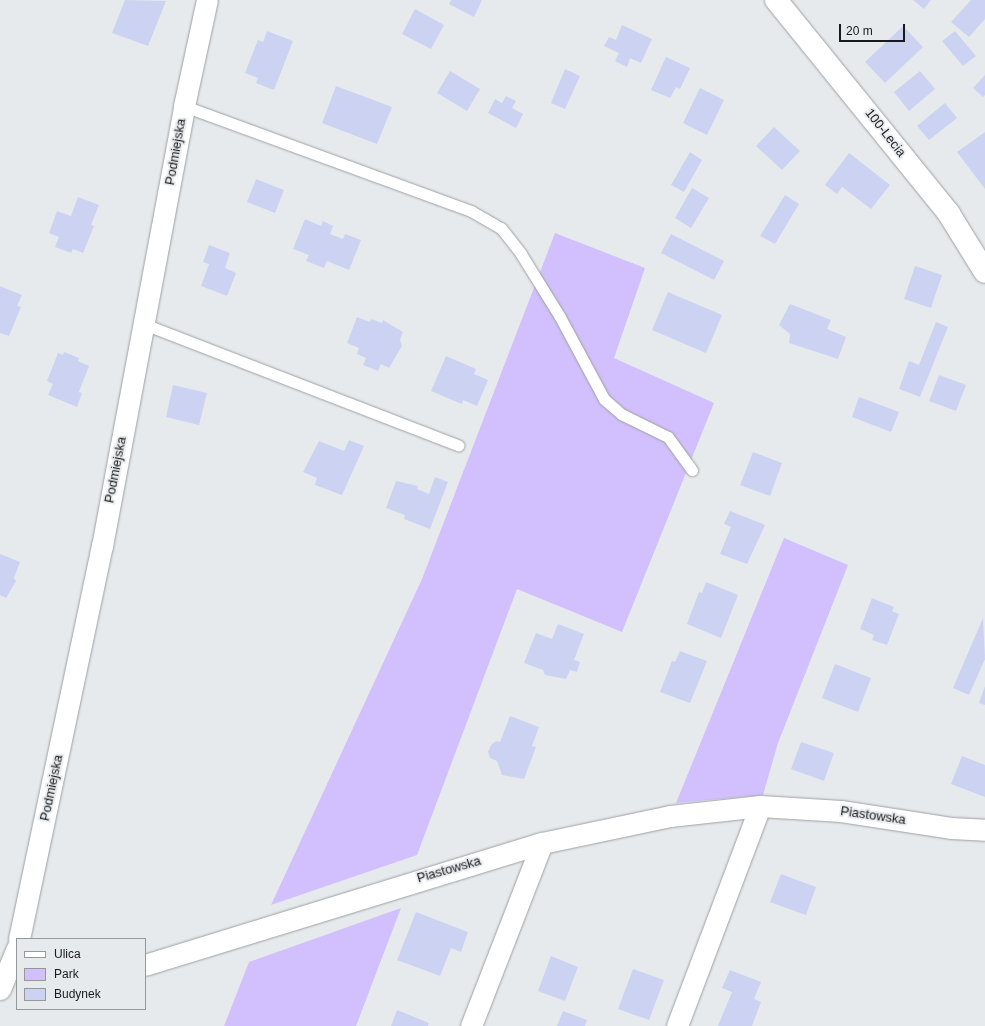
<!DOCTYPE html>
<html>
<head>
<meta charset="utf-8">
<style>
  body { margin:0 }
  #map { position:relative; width:985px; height:1026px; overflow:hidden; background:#e7eaed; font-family:Helvetica,sans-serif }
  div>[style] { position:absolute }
  .green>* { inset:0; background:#d1c0fd }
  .building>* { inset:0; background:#ccd2f2 }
  .roads { filter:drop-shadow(0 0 1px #9da0a3) drop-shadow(0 0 1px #9da0a3) }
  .lane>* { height:11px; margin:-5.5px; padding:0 5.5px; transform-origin:5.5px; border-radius:5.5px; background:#fff }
  .street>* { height:21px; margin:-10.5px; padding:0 10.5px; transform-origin:10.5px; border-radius:10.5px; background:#fff }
  .secondary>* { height:22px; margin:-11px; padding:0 11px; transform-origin:11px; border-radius:11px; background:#fff }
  span { translate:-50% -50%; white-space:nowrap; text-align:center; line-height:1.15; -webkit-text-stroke:3.5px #e7eaed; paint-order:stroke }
  .street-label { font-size:13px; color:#191a1b }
  .legend { position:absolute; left:16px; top:938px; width:130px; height:72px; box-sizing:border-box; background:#e7eaed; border:1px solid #959799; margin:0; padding:5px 7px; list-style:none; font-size:12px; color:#191a1b }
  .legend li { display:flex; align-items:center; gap:8px; height:20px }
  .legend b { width:20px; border:1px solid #959799 }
  .scale { position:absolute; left:839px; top:24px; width:66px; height:18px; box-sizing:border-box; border:2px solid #191a1b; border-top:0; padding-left:5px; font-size:12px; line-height:14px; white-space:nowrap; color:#191a1b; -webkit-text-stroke:3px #e7eaed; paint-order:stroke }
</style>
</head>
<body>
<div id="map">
  <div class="green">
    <div style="clip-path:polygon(555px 233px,645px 268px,614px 358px,714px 403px,622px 632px,517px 589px,417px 855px,271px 905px,422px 579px)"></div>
    <div style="clip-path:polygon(784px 538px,848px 565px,778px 743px,763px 795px,676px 803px)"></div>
    <div style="clip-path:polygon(401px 908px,356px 1026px,224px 1026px,249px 962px)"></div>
  </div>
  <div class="building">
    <div style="clip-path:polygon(125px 0,166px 1px,148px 46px,112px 33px)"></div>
    <div style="clip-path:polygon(451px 0,482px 0,474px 17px,449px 4px)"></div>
    <div style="clip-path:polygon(913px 0,931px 0,924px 9px)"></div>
    <div style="clip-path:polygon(971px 0,985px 0,985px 19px,969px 37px,951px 22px)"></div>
    <div style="clip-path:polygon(415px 9px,444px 25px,431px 49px,402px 34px)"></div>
    <div style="clip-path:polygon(622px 25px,652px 39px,641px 63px,630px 58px,627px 67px,615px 61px,619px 53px,604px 46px,609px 37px,616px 40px)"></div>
    <div style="clip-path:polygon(903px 26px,923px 47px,885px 83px,865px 62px)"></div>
    <div style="clip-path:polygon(267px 31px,293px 41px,274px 90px,256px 83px,258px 78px,245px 73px,258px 40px,263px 42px)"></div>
    <div style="clip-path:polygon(955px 31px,976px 56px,963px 66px,942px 41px)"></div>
    <div style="clip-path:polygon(666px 57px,690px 68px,680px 89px,676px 87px,670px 98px,651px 90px)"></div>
    <div style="clip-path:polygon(565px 69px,580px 76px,565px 109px,551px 103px)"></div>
    <div style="clip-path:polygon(450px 71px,480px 89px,467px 111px,437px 93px)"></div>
    <div style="clip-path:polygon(920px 71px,935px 89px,909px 111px,894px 92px)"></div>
    <div style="clip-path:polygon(985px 75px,985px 95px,983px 97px,973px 88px)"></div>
    <div style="clip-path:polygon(336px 86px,392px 107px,377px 144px,322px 123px)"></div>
    <div style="clip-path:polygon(700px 88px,724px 100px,707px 135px,683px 123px)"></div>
    <div style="clip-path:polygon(506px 96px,516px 101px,512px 108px,523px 114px,516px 128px,488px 113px,495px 99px,502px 103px)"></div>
    <div style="clip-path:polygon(945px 103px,957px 118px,929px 140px,917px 126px)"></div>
    <div style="clip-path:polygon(774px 127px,800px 151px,782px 170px,756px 146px)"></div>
    <div style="clip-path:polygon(985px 132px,985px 189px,957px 152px)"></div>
    <div style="clip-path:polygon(690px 152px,702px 160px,684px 192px,671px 185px)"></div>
    <div style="clip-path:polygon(849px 153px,890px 185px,871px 209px,842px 187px,837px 194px,825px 185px)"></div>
    <div style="clip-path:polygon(256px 179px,284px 190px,275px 213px,247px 202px)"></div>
    <div style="clip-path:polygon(692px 188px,709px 198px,691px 228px,675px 218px)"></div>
    <div style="clip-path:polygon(785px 195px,799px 204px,775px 244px,760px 236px)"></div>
    <div style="clip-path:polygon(78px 197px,99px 205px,91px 225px,94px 226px,83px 253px,73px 249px,71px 253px,55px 247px,59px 237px,49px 233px,57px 211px,71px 216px)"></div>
    <div style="clip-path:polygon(305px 219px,321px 226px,323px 221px,333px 226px,330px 234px,343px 239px,345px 234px,361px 240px,349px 270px,327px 261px,324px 268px,306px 261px,309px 255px,293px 249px)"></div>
    <div style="clip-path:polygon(671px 234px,724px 261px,714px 280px,661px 253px)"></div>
    <div style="clip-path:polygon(209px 245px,230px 253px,225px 268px,236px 273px,227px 296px,201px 286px,209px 264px,203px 262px)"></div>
    <div style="clip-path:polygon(915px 266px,942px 275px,931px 308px,904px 299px)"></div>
    <div style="clip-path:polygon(0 286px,22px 295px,17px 306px,21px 307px,9px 336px,0 333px)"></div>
    <div style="clip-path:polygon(668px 292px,722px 315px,706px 353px,652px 330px)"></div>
    <div style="clip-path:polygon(790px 304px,831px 320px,827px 329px,846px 337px,838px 359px,789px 343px,790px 334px,779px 325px)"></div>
    <div style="clip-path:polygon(357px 317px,370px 322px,371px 319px,382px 323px,383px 320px,403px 332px,400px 340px,402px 346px,389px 368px,381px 364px,378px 371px,363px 365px,366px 358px,357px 354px,359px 348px,347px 343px)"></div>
    <div style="clip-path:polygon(936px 322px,948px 327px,920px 397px,899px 389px,909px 361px,919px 365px)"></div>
    <div style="clip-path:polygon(64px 352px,79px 358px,78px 361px,89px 366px,79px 392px,82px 393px,77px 407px,48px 395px,53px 384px,47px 381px,58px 353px,63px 355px)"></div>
    <div style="clip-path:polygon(446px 356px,476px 369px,474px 374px,488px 380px,477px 406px,463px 400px,462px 404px,431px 391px)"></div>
    <div style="clip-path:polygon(939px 375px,966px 385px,956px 411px,929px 401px)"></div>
    <div style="clip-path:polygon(173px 385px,207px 393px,199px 425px,166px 417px)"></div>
    <div style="clip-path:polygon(859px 397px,899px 412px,891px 432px,852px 417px)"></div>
    <div style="clip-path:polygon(349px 440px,364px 446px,342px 495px,315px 485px,317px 478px,303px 472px,319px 441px,344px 451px)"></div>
    <div style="clip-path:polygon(753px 452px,782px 463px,770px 496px,740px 485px)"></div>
    <div style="clip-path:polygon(435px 477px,448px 482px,430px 529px,404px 519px,405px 515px,386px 508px,396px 481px,418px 486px,417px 489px,429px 494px)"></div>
    <div style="clip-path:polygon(730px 511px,765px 525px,747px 564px,720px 554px,731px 527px,724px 524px)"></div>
    <div style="clip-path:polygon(0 554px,20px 562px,14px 578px,16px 581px,6px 598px,0 595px)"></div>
    <div style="clip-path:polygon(706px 582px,738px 595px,721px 638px,687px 624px,699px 592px,702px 593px)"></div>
    <div style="clip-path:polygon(872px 598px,894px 607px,892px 611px,899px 614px,887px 645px,872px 640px,874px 635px,860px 629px)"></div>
    <div style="clip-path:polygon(983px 618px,985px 659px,969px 695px,953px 688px)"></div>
    <div style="clip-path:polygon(558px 624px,584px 634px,574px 660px,580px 662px,577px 672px,570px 670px,566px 679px,545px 675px,543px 670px,524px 663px,536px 633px,552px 639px)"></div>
    <div style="clip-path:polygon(680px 651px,707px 661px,690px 703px,660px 692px,672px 661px,675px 662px)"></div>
    <div style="clip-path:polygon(835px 664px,871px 678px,858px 712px,822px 698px)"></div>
    <div style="clip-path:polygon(985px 686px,985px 705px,979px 703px)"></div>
    <div style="clip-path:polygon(510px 716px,539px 727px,532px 746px,536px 747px,524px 779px,502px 775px,497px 761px,490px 758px,488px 752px,491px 745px,496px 741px,500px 742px)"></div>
    <div style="clip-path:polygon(801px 742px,834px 753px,824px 781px,791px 769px)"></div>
    <div style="clip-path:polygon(962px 756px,985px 765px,985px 797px,951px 784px)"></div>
    <div style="clip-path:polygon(781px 874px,816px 887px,806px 915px,770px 902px)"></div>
    <div style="clip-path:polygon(416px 912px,468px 932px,461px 952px,451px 948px,440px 976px,397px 960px)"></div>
    <div style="clip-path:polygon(551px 956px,578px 967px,565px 1001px,538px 991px)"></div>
    <div style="clip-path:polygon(633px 969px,664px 980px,649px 1020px,618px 1009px)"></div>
    <div style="clip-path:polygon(730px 970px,761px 982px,754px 999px,761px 1002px,752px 1026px,718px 1026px,732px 992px,722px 988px)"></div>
    <div style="clip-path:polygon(397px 1010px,429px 1023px,428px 1026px,391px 1026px)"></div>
    <div style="clip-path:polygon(563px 1011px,587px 1020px,585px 1026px,557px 1026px)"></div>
  </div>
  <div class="roads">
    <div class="lane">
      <div style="left:184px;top:106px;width:306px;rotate:20.1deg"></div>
      <div style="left:471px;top:211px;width:34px;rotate:30deg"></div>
      <div style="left:501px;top:228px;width:33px;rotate:52deg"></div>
      <div style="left:521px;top:254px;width:74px;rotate:58.2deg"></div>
      <div style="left:560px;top:317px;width:93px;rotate:61.8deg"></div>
      <div style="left:604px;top:399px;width:23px;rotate:41deg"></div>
      <div style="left:621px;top:414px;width:52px;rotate:26.1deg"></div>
      <div style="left:668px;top:437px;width:41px;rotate:54deg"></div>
      <div style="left:144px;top:324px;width:337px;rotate:21.1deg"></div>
    </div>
    <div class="street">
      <div style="left:19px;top:939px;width:402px;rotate:-78.1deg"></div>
      <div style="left:102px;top:546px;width:448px;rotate:-79.4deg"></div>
      <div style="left:184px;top:106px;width:108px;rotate:-77.8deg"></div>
      <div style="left:145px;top:965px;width:415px;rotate:-17.1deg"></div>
      <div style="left:542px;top:843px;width:131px;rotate:-11.9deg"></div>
      <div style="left:670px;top:816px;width:91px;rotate:-6.3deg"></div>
      <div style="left:760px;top:806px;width:81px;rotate:3.5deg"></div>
      <div style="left:841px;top:811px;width:111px;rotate:8.8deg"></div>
      <div style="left:951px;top:828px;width:34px;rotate:3deg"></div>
      <div style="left:0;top:989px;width:44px;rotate:-67.5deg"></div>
      <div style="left:471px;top:1026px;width:196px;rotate:-68.8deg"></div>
      <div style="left:677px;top:1026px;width:235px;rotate:-69.3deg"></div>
    </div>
    <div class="secondary">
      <div style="left:776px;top:0;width:275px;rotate:51deg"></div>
      <div style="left:949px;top:214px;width:68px;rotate:58.2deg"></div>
    </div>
  </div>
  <div class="street-label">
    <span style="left:885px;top:133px;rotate:52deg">100-Lecia</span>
    <span style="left:176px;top:152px;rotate:-80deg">Podmiejska</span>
    <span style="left:116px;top:470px;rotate:-79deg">Podmiejska</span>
    <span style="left:52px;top:788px;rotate:-78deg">Podmiejska</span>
    <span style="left:873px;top:816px;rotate:8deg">Piastowska</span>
    <span style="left:449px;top:870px;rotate:-16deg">Piastowska</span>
  </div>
  <ul class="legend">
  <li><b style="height:5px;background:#fff"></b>Ulica</li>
  <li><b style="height:11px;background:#d1c0fd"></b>Park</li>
  <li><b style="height:11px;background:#ccd2f2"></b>Budynek</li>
  </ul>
  <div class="scale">20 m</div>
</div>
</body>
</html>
